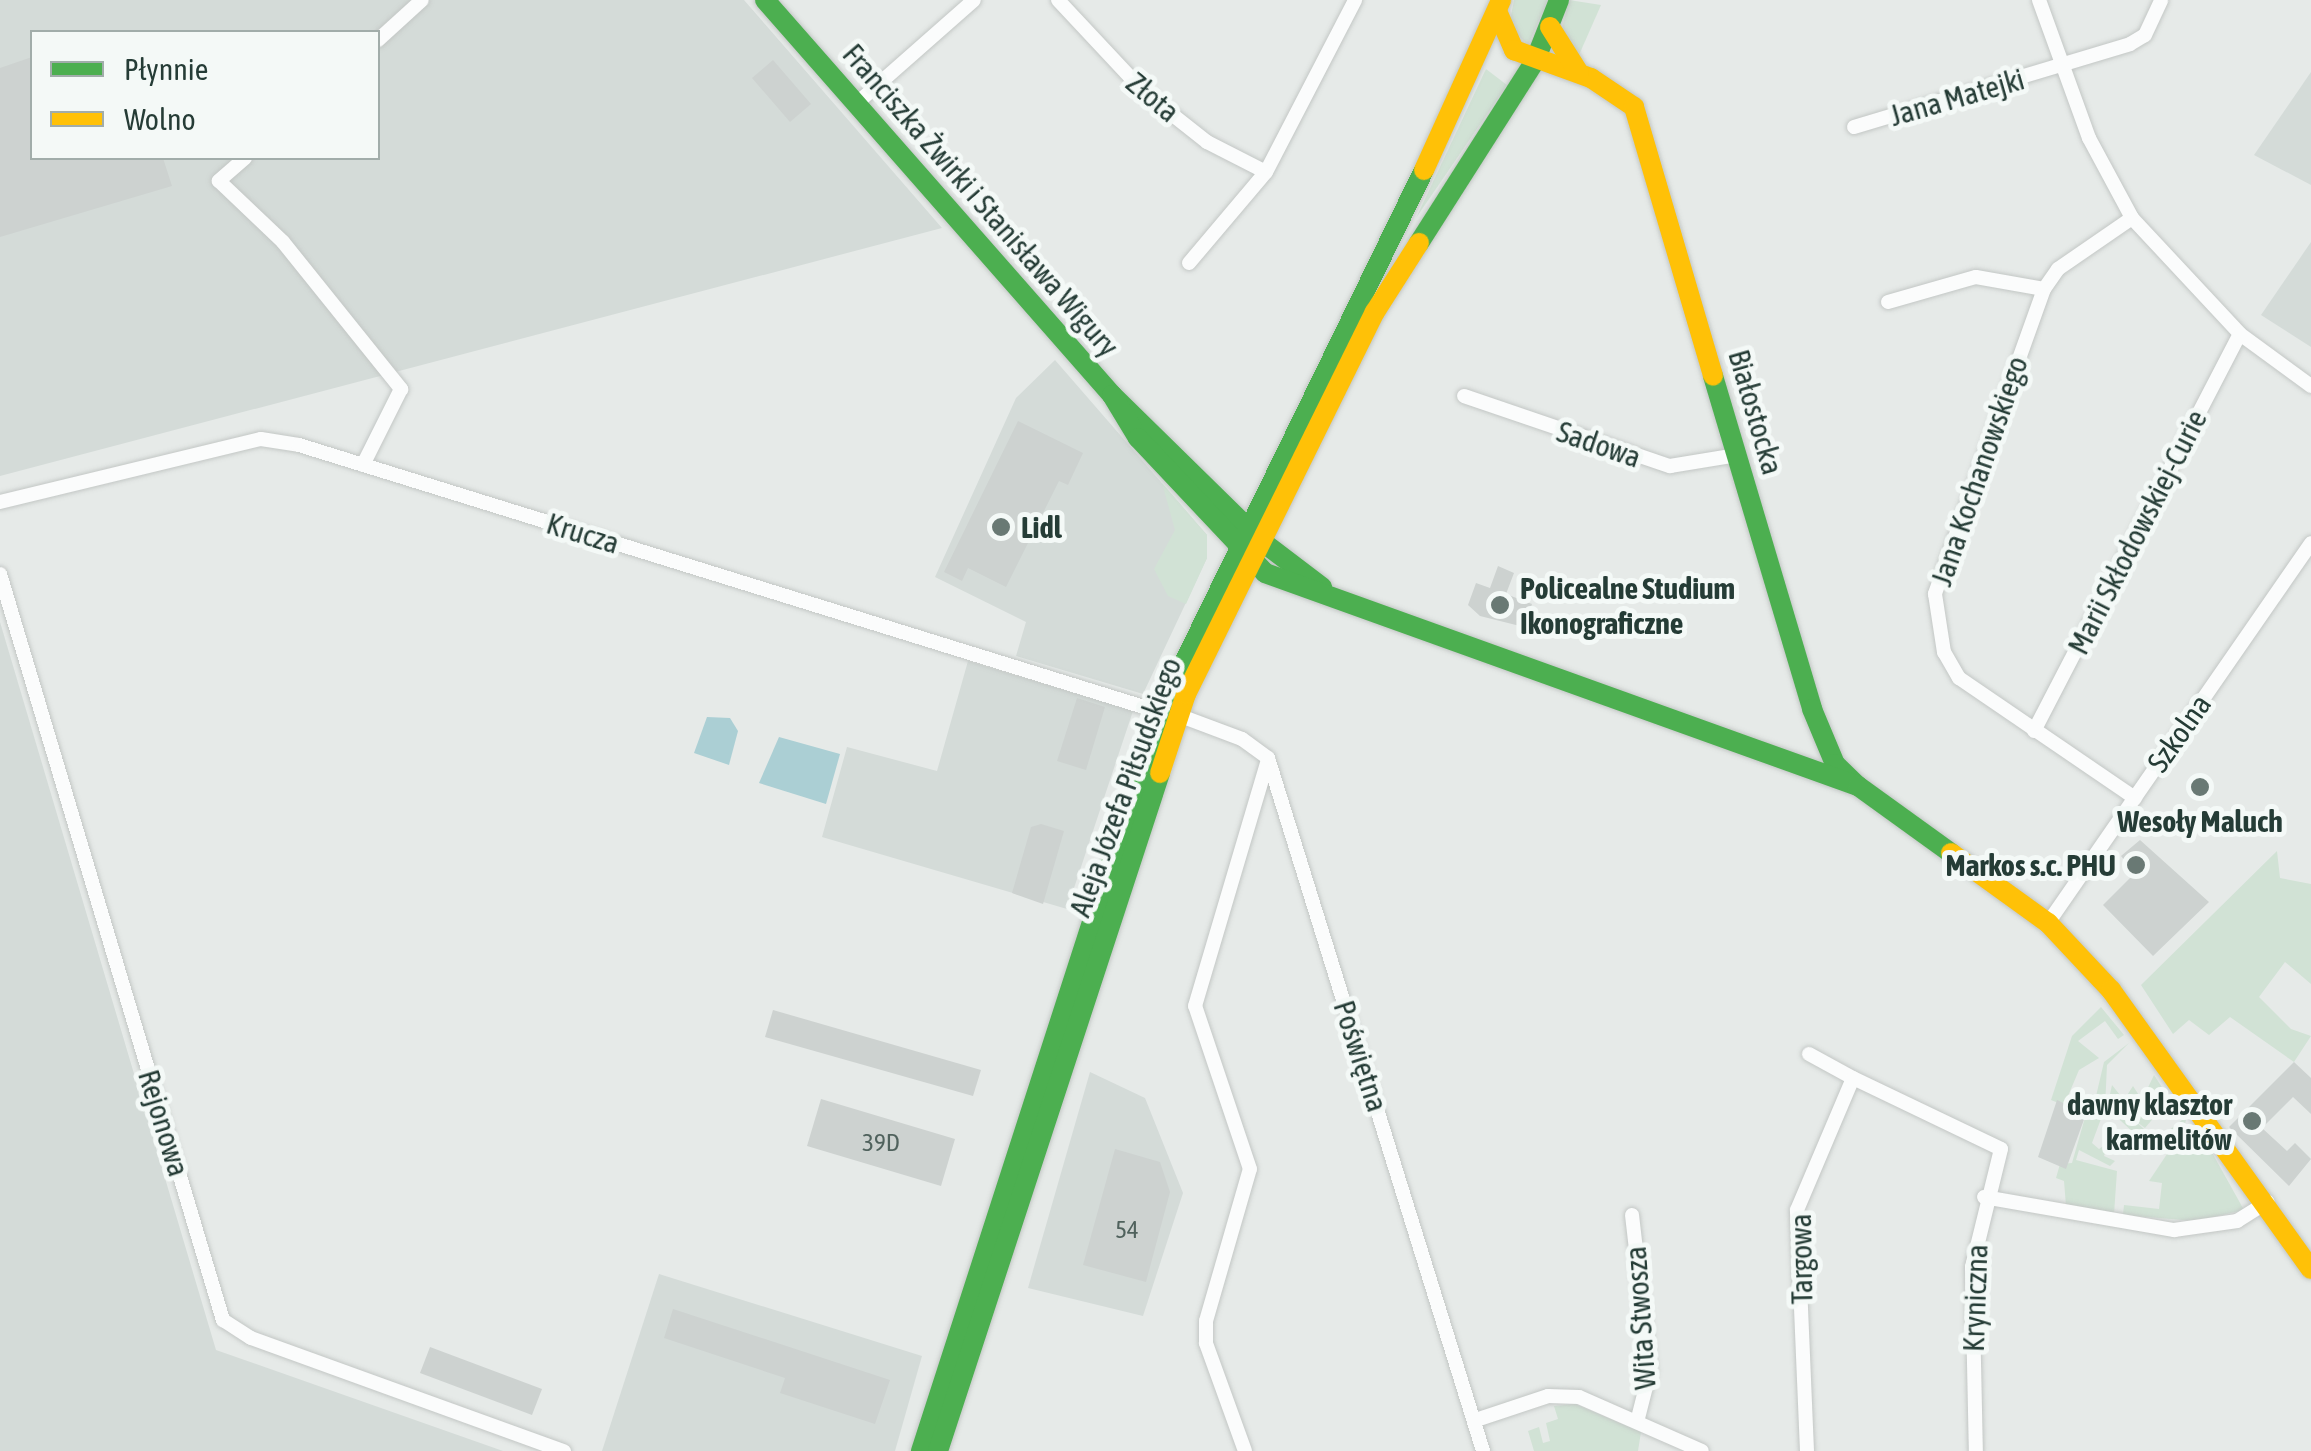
<!DOCTYPE html>
<html>
<head>
<meta charset="utf-8">
<style>
  body { margin:0 }
  #map { position:relative; width:2311px; height:1451px; overflow:hidden; background:#e6eae8; font-family:"Asap Condensed",sans-serif }
  div>[style] { position:absolute }
  .built>* { inset:0; background:#d4dbd8 }
  .green>* { inset:0; background:#d1e2d5 }
  .water>* { inset:0; background:#abcfd4 }
  .building>* { inset:0; background:#cdd2d0 }
  .roads { filter:drop-shadow(0 0 2px #c3c7c5) drop-shadow(0 0 2px #c3c7c5) }
  .street>* { height:14px; margin:-7px; padding:0 7px; transform-origin:7px; border-radius:7px; background:#fbfcfc }
  .fast>* { height:20px; margin:-10px; padding:0 10px; transform-origin:10px; border-radius:10px; background:#4caf50 }
  .slow>* { height:20px; margin:-10px; padding:0 10px; transform-origin:10px; border-radius:10px; background:#ffc107 }
  .dots>* { width:28px; height:28px; translate:-50% -50%; box-sizing:border-box; border:5px solid #f4f9f7; border-radius:50% }
  span { translate:-50% -50%; white-space:nowrap; text-align:center; line-height:1.15; -webkit-text-stroke:10px #f4f9f7; paint-order:stroke }
  .number-label { font-size:25px; color:#50625d }
  .number-label span { -webkit-text-stroke-width:0 }
  .street-label { font-size:30px; color:#253c36 }
  .poi-label { font-size:30px; color:#253c36; font-weight:700 }
  .left { translate:0 -50%; text-align:left }
  .right { translate:-100% -50%; text-align:right }
  .legend { position:absolute; left:30px; top:30px; width:350px; height:130px; box-sizing:border-box; background:#f4f9f7; border:2px solid #a1adaa; margin:0; padding:12px 18px; list-style:none; font-size:30px; color:#253c36 }
  .legend li { display:flex; align-items:center; gap:20px; height:50px }
  .legend b { width:50px; border:2px solid #a1adaa }
</style>
</head>
<body>
<div id="map">
  <div class="built">
    <div style="clip-path:polygon(evenodd,0 0,744px 0,942px 228px,0 476px,0 0,32px 32px,378px 32px,378px 158px,32px 158px,32px 32px)"></div>
    <div style="clip-path:polygon(2311px 72px,2311px 185px,2254px 155px)"></div>
    <div style="clip-path:polygon(2311px 242px,2311px 347px,2261px 315px)"></div>
    <div style="clip-path:polygon(1055px 360px,1207px 535px,1207px 558px,1143px 694px,1016px 656px,1026px 622px,935px 577px,1016px 398px)"></div>
    <div style="clip-path:polygon(0 622px,216px 1350px,503px 1451px,0 1451px)"></div>
    <div style="clip-path:polygon(968px 661px,1133px 711px,1067px 909px,822px 837px,847px 747px,937px 771px)"></div>
    <div style="clip-path:polygon(1090px 1072px,1145px 1098px,1183px 1193px,1143px 1316px,1028px 1288px)"></div>
    <div style="clip-path:polygon(659px 1274px,922px 1356px,895px 1451px,602px 1451px)"></div>
  </div>
  <div class="green">
    <div style="clip-path:polygon(1514px 0,1548px 0,1528px 45px,1509px 26px)"></div>
    <div style="clip-path:polygon(1569px 0,1601px 5px,1579px 55px,1561px 33px)"></div>
    <div style="clip-path:polygon(1486px 69px,1507px 85px,1416px 218px)"></div>
    <div style="clip-path:polygon(1162px 483px,1207px 535px,1207px 558px,1186px 604px,1168px 596px,1154px 569px,1175px 530px)"></div>
    <div style="clip-path:polygon(2277px 851px,2280px 878px,2311px 884px,2311px 984px,2285px 962px,2259px 997px,2291px 1029px,2311px 1036px,2294px 1062px,2230px 1017px,2209px 1035px,2189px 1020px,2173px 1034px,2141px 985px)"></div>
    <div style="clip-path:polygon(2101px 1007px,2124px 1035px,2118px 1039px,2105px 1021px,2078px 1041px,2099px 1058px,2079px 1070px,2068px 1096px,2093px 1109px,2104px 1062px,2129px 1043px,2107px 1065px,2105px 1108px,2092px 1143px,2099px 1149px,2109px 1142px,2104px 1156px,2115px 1161px,2110px 1166px,2079px 1150px,2076px 1160px,2117px 1171px,2114px 1214px,2066px 1206px,2064px 1181px,2056px 1178px,2060px 1164px,2072px 1163px,2086px 1114px,2051px 1100px,2072px 1036px)"></div>
    <div style="clip-path:polygon(2154px 1075px,2176px 1109px,2162px 1108px,2145px 1128px,2133px 1119px,2144px 1129px,2135px 1134px,2107px 1108px,2112px 1085px,2124px 1100px,2133px 1086px,2142px 1100px)"></div>
    <div style="clip-path:polygon(2187px 1116px,2184px 1128px,2194px 1127px,2206px 1143px,2200px 1149px,2210px 1149px,2244px 1210px,2195px 1221px,2123px 1215px,2124px 1205px,2159px 1209px,2162px 1183px,2149px 1181px,2167px 1154px,2157px 1140px)"></div>
    <div style="clip-path:polygon(1575px 1404px,1641px 1432px,1638px 1451px,1534px 1451px,1528px 1431px,1539px 1427px,1543px 1443px,1550px 1441px,1546px 1423px,1558px 1419px,1554px 1406px)"></div>
  </div>
  <div class="water">
    <div style="clip-path:polygon(707px 717px,730px 718px,738px 731px,729px 765px,694px 753px)"></div>
    <div style="clip-path:polygon(779px 737px,840px 754px,826px 804px,759px 783px)"></div>
  </div>
  <div class="building">
    <div style="clip-path:polygon(32px 57px,32px 158px,163px 158px,172px 186px,0 237px,0 68px)"></div>
    <div style="clip-path:polygon(773px 60px,811px 104px,790px 122px,752px 78px)"></div>
    <div style="clip-path:polygon(1018px 421px,1083px 453px,1068px 485px,1059px 481px,1006px 587px,968px 568px,962px 581px,944px 572px)"></div>
    <div style="clip-path:polygon(1498px 566px,1514px 573px,1506px 594px,1532px 604px,1524px 627px,1480px 616px,1468px 605px,1476px 583px,1490px 588px)"></div>
    <div style="clip-path:polygon(1077px 698px,1105px 707px,1086px 770px,1057px 761px)"></div>
    <div style="clip-path:polygon(1041px 824px,1064px 831px,1043px 904px,1012px 893px,1031px 827px)"></div>
    <div style="clip-path:polygon(2140px 840px,2209px 902px,2153px 956px,2103px 905px,2135px 873px,2121px 856px)"></div>
    <div style="clip-path:polygon(773px 1010px,981px 1070px,973px 1096px,765px 1037px)"></div>
    <div style="clip-path:polygon(2294px 1062px,2311px 1078px,2311px 1114px,2293px 1097px,2262px 1128px,2287px 1151px,2295px 1143px,2311px 1159px,2289px 1186px,2229px 1127px)"></div>
    <div style="clip-path:polygon(821px 1099px,955px 1139px,941px 1186px,807px 1146px)"></div>
    <div style="clip-path:polygon(2057px 1100px,2086px 1114px,2066px 1169px,2038px 1157px)"></div>
    <div style="clip-path:polygon(1115px 1149px,1160px 1162px,1170px 1192px,1146px 1282px,1083px 1265px)"></div>
    <div style="clip-path:polygon(673px 1309px,890px 1380px,875px 1424px,780px 1393px,785px 1378px,664px 1338px)"></div>
    <div style="clip-path:polygon(430px 1347px,542px 1389px,532px 1415px,420px 1373px)"></div>
  </div>
  <div class="roads">
    <div class="street">
      <div style="left:1058px;top:0;width:127px;rotate:46.9deg"></div>
      <div style="left:1145px;top:93px;width:79px;rotate:38.3deg"></div>
      <div style="left:1207px;top:142px;width:66px;rotate:27deg"></div>
      <div style="left:1266px;top:172px;width:194px;rotate:-62.6deg"></div>
      <div style="left:2039px;top:0;width:147px;rotate:70.1deg"></div>
      <div style="left:2089px;top:138px;width:91px;rotate:61.7deg"></div>
      <div style="left:2132px;top:218px;width:158px;rotate:47deg"></div>
      <div style="left:2240px;top:334px;width:88px;rotate:36.2deg"></div>
      <div style="left:378px;top:40px;width:59px;rotate:-42.3deg"></div>
      <div style="left:856px;top:104px;width:157px;rotate:-41.4deg"></div>
      <div style="left:1854px;top:127px;width:288px;rotate:-16.7deg"></div>
      <div style="left:2130px;top:44px;width:17px;rotate:-31deg"></div>
      <div style="left:2145px;top:35px;width:38px;rotate:-65deg"></div>
      <div style="left:245px;top:158px;width:35px;rotate:139deg"></div>
      <div style="left:219px;top:181px;width:88px;rotate:43.6deg"></div>
      <div style="left:283px;top:242px;width:189px;rotate:51.2deg"></div>
      <div style="left:401px;top:389px;width:85px;rotate:116.6deg"></div>
      <div style="left:2132px;top:218px;width:90px;rotate:145.4deg"></div>
      <div style="left:2058px;top:269px;width:24px;rotate:125deg"></div>
      <div style="left:2044px;top:289px;width:324px;rotate:109.7deg"></div>
      <div style="left:1935px;top:594px;width:59px;rotate:81.2deg"></div>
      <div style="left:1944px;top:652px;width:30px;rotate:60deg"></div>
      <div style="left:1959px;top:678px;width:213px;rotate:34.3deg"></div>
      <div style="left:1189px;top:263px;width:119px;rotate:-49.8deg"></div>
      <div style="left:1888px;top:302px;width:91px;rotate:-15.9deg"></div>
      <div style="left:1976px;top:277px;width:69px;rotate:10deg"></div>
      <div style="left:1464px;top:396px;width:218px;rotate:18.8deg"></div>
      <div style="left:1670px;top:466px;width:68px;rotate:-9.3deg"></div>
      <div style="left:0;top:502px;width:268px;rotate:-13.6deg"></div>
      <div style="left:261px;top:439px;width:38px;rotate:9deg"></div>
      <div style="left:299px;top:445px;width:901px;rotate:17.23deg"></div>
      <div style="left:0;top:574px;width:779px;rotate:73.36deg"></div>
      <div style="left:223px;top:1320px;width:33px;rotate:33deg"></div>
      <div style="left:251px;top:1338px;width:333px;rotate:19.9deg"></div>
      <div style="left:1178px;top:715px;width:68px;rotate:20.6deg"></div>
      <div style="left:1242px;top:739px;width:32px;rotate:36deg"></div>
      <div style="left:1268px;top:758px;width:726px;rotate:72.76deg"></div>
      <div style="left:2034px;top:731px;width:447px;rotate:-62.6deg"></div>
      <div style="left:2048px;top:923px;width:462px;rotate:-55.3deg"></div>
      <div style="left:1809px;top:1054px;width:50px;rotate:28.6deg"></div>
      <div style="left:1984px;top:1197px;width:193px;rotate:9.9deg"></div>
      <div style="left:2174px;top:1230px;width:64px;rotate:-8.1deg"></div>
      <div style="left:2237px;top:1221px;width:36px;rotate:-32deg"></div>
      <div style="left:1632px;top:1215px;width:157px;rotate:83.4deg"></div>
      <div style="left:1650px;top:1371px;width:49px;rotate:104.3deg"></div>
      <div style="left:1476px;top:1420px;width:76px;rotate:-18.4deg"></div>
      <div style="left:1548px;top:1396px;width:31px;rotate:2deg"></div>
      <div style="left:1579px;top:1397px;width:134px;rotate:23.7deg"></div>
      <div style="left:1245px;top:1451px;width:115px;rotate:-109.9deg"></div>
      <div style="left:1206px;top:1343px;width:22px;rotate:-90deg"></div>
      <div style="left:1206px;top:1321px;width:158px;rotate:-73.9deg"></div>
      <div style="left:1250px;top:1169px;width:172px;rotate:-108.6deg"></div>
      <div style="left:1195px;top:1006px;width:258px;rotate:-73.5deg"></div>
      <div style="left:1807px;top:1451px;width:241px;rotate:-92.4deg"></div>
      <div style="left:1797px;top:1210px;width:143px;rotate:-67deg"></div>
      <div style="left:1853px;top:1078px;width:164px;rotate:25.6deg"></div>
      <div style="left:2001px;top:1149px;width:122px;rotate:103.8deg"></div>
      <div style="left:1972px;top:1267px;width:184px;rotate:88.8deg"></div>
    </div>
    <div class="fast">
      <div style="left:765px;top:0;width:526px;rotate:48.7deg"></div>
      <div style="left:1112px;top:395px;width:207px;rotate:44.4deg"></div>
      <div style="left:1260px;top:540px;width:78px;rotate:37.2deg"></div>
      <div style="left:1419px;top:243px;width:216px;rotate:-57.5deg"></div>
      <div style="left:1535px;top:61px;width:66px;rotate:-68.5deg"></div>
      <div style="left:1713px;top:376px;width:347px;rotate:73.4deg"></div>
      <div style="left:1812px;top:709px;width:60px;rotate:67.3deg"></div>
      <div style="left:1835px;top:764px;width:30px;rotate:44deg"></div>
      <div style="left:1112px;top:395px;width:50px;rotate:58.8deg"></div>
      <div style="left:1138px;top:438px;width:185px;rotate:46.7deg"></div>
      <div style="left:1265px;top:573px;width:630px;rotate:19.76deg"></div>
      <div style="left:1858px;top:786px;width:115px;rotate:35.8deg"></div>
      <div style="left:921px;top:1451px;width:777px;rotate:-72.08deg"></div>
      <div style="left:1160px;top:712px;width:603px;rotate:-64.03deg"></div>
      <div style="left:938px;top:1451px;width:713px;rotate:-71.87deg"></div>
    </div>
    <div class="slow">
      <div style="left:1497px;top:11px;width:43px;rotate:66.4deg"></div>
      <div style="left:1514px;top:50px;width:82px;rotate:20deg"></div>
      <div style="left:1591px;top:78px;width:52px;rotate:34deg"></div>
      <div style="left:1634px;top:107px;width:280px;rotate:73.6deg"></div>
      <div style="left:1550px;top:27px;width:54px;rotate:57.8deg"></div>
      <div style="left:1424px;top:170px;width:187px;rotate:-65.6deg"></div>
      <div style="left:1160px;top:773px;width:83px;rotate:-71.8deg"></div>
      <div style="left:1186px;top:694px;width:426px;rotate:-63.7deg"></div>
      <div style="left:1375px;top:312px;width:82px;rotate:-57.5deg"></div>
      <div style="left:1951px;top:853px;width:120px;rotate:35.8deg"></div>
      <div style="left:2048px;top:923px;width:92px;rotate:46.8deg"></div>
      <div style="left:2111px;top:990px;width:343px;rotate:54.4deg"></div>
    </div>
  </div>
  <div class="dots">
    <div style="left:1001px;top:527px;background:#697974"></div>
    <div style="left:1500px;top:605px;background:#697974"></div>
    <div style="left:2200px;top:787px;background:#697974"></div>
    <div style="left:2136px;top:865px;background:#697974"></div>
    <div style="left:2252px;top:1121px;background:#697974"></div>
  </div>
  <div class="number-label">
    <span style="left:881px;top:1142px">39D</span>
    <span style="left:1127px;top:1229px">54</span>
  </div>
  <div class="street-label">
    <span style="left:1153px;top:97px;rotate:40deg">Złota</span>
    <span style="left:1957px;top:97px;rotate:-16deg">Jana Matejki</span>
    <span style="left:981px;top:200px;rotate:49deg">Franciszka Żwirki i Stanisława Wigury</span>
    <span style="left:1756px;top:412px;rotate:74deg">Białostocka</span>
    <span style="left:1599px;top:444px;rotate:19deg">Sadowa</span>
    <span style="left:1979px;top:471px;rotate:-71deg">Jana Kochanowskiego</span>
    <span style="left:2137px;top:532px;rotate:-63deg">Marii Skłodowskiej-Curie</span>
    <span style="left:583px;top:533px;rotate:17deg">Krucza</span>
    <span style="left:2179px;top:733px;rotate:-55deg">Szkolna</span>
    <span style="left:1125px;top:787px;rotate:-70deg">Aleja Józefa Piłsudskiego</span>
    <span style="left:1361px;top:1056px;rotate:72deg">Poświętna</span>
    <span style="left:164px;top:1123px;rotate:73deg">Rejonowa</span>
    <span style="left:1801px;top:1259px;rotate:-91deg">Targowa</span>
    <span style="left:1975px;top:1298px;rotate:-88deg">Kryniczna</span>
    <span style="left:1640px;top:1318px;rotate:-94deg">Wita Stwosza</span>
  </div>
  <div class="poi-label">
    <span class="left" style="left:1021px;top:527px">Lidl</span>
    <span class="left" style="left:1520px;top:605px">Policealne Studium<br>Ikonograficzne</span>
    <span style="left:2200px;top:821px">Wesoły Maluch</span>
    <span class="right" style="left:2116px;top:865px">Markos s.c. PHU</span>
    <span class="right" style="left:2232px;top:1121px">dawny klasztor<br>karmelitów</span>
  </div>
  <ul class="legend">
  <li><b style="height:12px;background:#4caf50"></b>Płynnie</li>
  <li><b style="height:12px;background:#ffc107"></b>Wolno</li>
  </ul>
</div>
</body>
</html>
